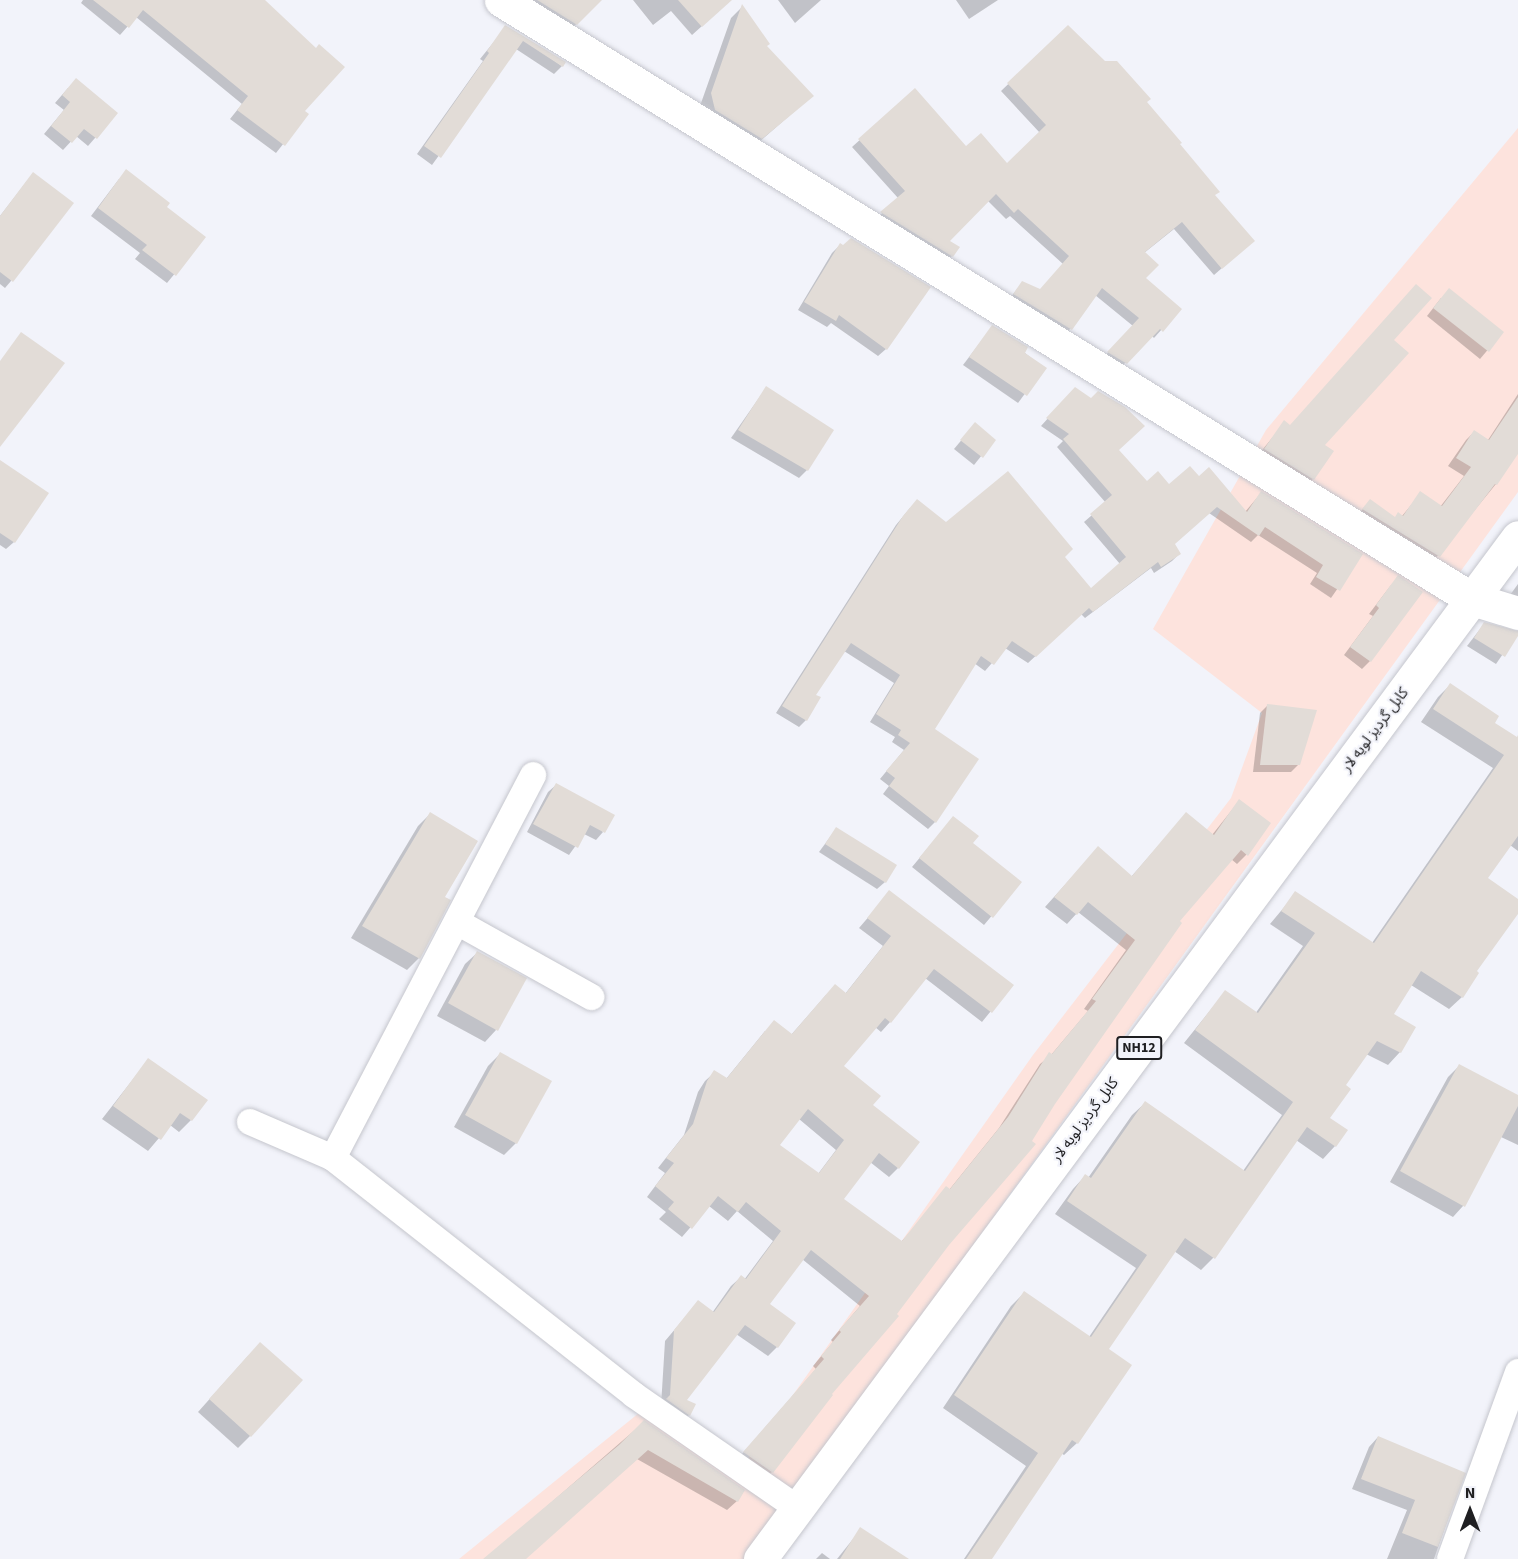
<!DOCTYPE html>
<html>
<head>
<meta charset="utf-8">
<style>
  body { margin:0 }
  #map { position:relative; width:1518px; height:1559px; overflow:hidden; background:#f2f3fa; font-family:"Source Sans 3","Noto Sans Arabic",sans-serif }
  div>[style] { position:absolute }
  .commercial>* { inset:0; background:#fde3dd }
  .shadow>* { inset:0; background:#0003 }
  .building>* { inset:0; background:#e2dcd7 }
  .roads { filter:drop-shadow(0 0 2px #c5c6cd) drop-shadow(0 0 2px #c5c6cd) }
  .minor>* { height:26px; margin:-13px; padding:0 13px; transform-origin:13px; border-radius:13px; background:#fff }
  .tertiary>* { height:33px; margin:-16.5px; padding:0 16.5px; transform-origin:16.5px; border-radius:16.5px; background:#fff }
  .trunk>* { height:33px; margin:-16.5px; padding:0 16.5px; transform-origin:16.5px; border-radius:16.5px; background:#fff }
  span { translate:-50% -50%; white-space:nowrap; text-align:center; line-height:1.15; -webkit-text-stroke:4.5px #f2f3fa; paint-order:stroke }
  .shield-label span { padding:2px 4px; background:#f2f3fa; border:2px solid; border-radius:4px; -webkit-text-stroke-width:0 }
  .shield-label { font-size:14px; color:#1f1f21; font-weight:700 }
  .street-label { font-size:15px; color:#1f1f21 }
  .north { position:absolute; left:1440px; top:1481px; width:60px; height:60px; -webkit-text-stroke:4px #f2f3fa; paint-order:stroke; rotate:0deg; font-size:16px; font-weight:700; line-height:24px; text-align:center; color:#1f1f21 }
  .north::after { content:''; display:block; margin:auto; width:21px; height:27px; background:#1f1f21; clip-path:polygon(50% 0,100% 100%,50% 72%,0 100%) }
</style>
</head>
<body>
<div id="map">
  <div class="commercial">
    <div style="clip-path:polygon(1518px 128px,1518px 492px,746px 1559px,459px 1559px,650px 1404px,747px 1460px,1033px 1055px,1231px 798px,1262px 713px,1153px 629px,1266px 430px)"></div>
  </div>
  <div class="shadow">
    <div style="clip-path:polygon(83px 0,262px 0,303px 111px,307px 114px,276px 153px,230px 119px,242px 104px,136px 17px,120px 35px,81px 3px)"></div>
    <div style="clip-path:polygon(513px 0,601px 0,567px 33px)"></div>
    <div style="clip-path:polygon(633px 0,731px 0,692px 35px,671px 11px,653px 25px)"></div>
    <div style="clip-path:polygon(778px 0,821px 0,795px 23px)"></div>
    <div style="clip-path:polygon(956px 0,998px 0,969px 19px)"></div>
    <div style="clip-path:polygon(742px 7px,765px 47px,812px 96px,750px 150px,700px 106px,731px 18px)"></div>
    <div style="clip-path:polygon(506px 27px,562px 66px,554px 74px,516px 49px,432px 165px,417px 154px,483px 61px,480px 59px)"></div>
    <div style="clip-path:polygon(1068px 27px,1145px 102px,1179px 144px,1245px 248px,1214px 275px,1174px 229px,1144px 253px,1144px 278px,1180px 309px,1154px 338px,1152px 336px,1118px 370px,1101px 360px,1133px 326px,1095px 295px,1064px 337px,1007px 302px,1022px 283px,1040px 291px,1063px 264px,1010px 216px,1006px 219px,988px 201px,948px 241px,952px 256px,944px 263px,875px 220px,898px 198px,852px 147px,914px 91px,966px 148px,1006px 165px,1040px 133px,1001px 91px)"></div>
    <div style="clip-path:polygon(68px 88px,116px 114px,88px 146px,76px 136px,63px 150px,44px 134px,64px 110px,55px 103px)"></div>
    <div style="clip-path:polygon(119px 179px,164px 208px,204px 238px,167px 283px,135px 259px,140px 253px,91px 216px)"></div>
    <div style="clip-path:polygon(27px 181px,11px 281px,5px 288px,0 284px,0 216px)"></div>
    <div style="clip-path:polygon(840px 245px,886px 349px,878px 356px,831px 323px,827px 327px,798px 310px,832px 253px)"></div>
    <div style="clip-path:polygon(1441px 298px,1502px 333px,1480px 359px,1427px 316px)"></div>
    <div style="clip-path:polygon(992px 327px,1044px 368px,1018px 403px,963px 365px)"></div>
    <div style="clip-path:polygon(1392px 340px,1323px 445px,1313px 479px,1302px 489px,1254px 460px,1285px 422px,1290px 426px)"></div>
    <div style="clip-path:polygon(766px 388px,807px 470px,799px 478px,731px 438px)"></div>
    <div style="clip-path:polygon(1518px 394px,1518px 449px,1496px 484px,1430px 565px,1355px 518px,1370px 501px,1394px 518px,1402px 516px,1421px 493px,1440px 507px,1464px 476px,1448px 466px,1466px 440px,1474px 432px,1488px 440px)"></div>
    <div style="clip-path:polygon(1068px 396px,1147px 483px,1168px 486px,1199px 478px,1245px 512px,1261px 493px,1361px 555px,1331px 598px,1310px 584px,1317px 573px,1258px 535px,1251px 542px,1209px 513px,1174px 544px,1179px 554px,1172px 561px,1154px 573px,1151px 568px,1085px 618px,1081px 614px,1028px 663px,1005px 648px,985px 671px,974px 663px,933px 730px,935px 822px,928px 829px,883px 794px,889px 786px,880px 779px,904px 750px,892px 742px,895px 737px,870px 722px,894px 683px,844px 651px,814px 695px,806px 720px,799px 727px,776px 713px,896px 525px,910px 508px,946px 524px,1063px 557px,1091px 590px,1120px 564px,1084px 522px,1106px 503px,1057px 447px,1063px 441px,1041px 426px)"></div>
    <div style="clip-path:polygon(970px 430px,994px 440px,974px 465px,954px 449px)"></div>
    <div style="clip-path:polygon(0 474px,14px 542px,6px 549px,0 545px)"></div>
    <div style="clip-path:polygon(1518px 584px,1518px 607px,1505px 602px)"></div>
    <div style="clip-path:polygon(1391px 585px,1370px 661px,1362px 669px,1344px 655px,1373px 616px,1369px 614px)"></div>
    <div style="clip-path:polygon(1484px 624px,1518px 632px,1496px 664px,1467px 646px)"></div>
    <div style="clip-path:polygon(1450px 685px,1493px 723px,1518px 740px,1518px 851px,1510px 845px,1486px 878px,1518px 901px,1518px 911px,1475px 972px,1462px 997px,1449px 1009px,1411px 985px,1392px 1015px,1400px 1052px,1388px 1065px,1366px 1054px,1344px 1086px,1328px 1118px,1335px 1146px,1323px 1159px,1296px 1140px,1213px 1258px,1201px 1270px,1174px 1251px,1107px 1350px,1077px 1443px,1064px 1455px,1061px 1453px,990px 1559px,964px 1559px,1026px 1466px,943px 1408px,1011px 1306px,1024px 1293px,1089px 1337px,1136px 1268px,1055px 1214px,1073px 1189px,1085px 1176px,1088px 1178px,1132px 1115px,1145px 1103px,1243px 1171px,1282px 1115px,1184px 1043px,1225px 992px,1255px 1014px,1303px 946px,1270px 924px,1296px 893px,1372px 943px,1493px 768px,1421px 722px,1438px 697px)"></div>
    <div style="clip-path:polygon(1268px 705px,1299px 764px,1291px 772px,1253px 772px,1260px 713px)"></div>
    <div style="clip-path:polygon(556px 785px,603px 832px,596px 840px,584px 834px,569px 855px,527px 832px,548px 792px)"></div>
    <div style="clip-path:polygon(evenodd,1239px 801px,1269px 823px,1246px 855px,1237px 864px,1231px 859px,1177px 922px,948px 1244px,829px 1394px,772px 1472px,762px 1481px,735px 1462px,816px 1369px,813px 1366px,833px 1342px,831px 1340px,860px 1306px,802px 1259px,768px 1305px,777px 1347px,768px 1356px,736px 1334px,685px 1400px,689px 1415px,680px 1424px,661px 1406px,665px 1341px,698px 1302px,712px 1313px,731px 1286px,741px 1277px,744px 1280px,773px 1241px,737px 1211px,728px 1221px,709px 1206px,682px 1237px,659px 1219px,666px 1212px,647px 1197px,665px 1173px,658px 1168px,684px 1135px,698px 1092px,705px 1081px,715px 1072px,726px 1079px,765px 1031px,791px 1035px,826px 995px,845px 994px,883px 946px,859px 928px,890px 892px,1012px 985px,982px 1022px,925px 978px,890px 1022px,881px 1032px,875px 1027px,841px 1066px,871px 1106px,898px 1168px,889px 1177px,870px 1162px,842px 1199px,901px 1242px,949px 1190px,999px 1128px,1040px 1064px,1051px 1055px,1088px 1011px,1084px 1009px,1126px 950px,1078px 912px,1067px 924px,1045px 907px,1098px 848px,1131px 877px,1186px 814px,1212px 835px,1239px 801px,799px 1119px,836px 1150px,818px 1174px,778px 1145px,799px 1119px)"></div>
    <div style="clip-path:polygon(430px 814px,443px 897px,419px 958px,407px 970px,351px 938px,418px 826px)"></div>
    <div style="clip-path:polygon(953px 818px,971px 843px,1020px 882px,984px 925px,912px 867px)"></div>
    <div style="clip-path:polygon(836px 829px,885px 882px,877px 889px,819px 852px)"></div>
    <div style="clip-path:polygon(477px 953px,496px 1030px,485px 1042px,437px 1016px,465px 964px)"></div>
    <div style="clip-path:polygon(500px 1054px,516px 1143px,504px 1155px,454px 1127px,488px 1066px)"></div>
    <div style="clip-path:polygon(148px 1060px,191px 1120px,179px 1132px,170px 1125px,148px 1151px,102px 1119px)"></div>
    <div style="clip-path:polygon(1459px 1066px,1518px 1097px,1518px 1145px,1501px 1137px,1463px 1206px,1453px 1217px,1390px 1182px,1448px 1077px)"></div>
    <div style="clip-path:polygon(248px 1356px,250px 1436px,238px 1448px,198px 1412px)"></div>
    <div style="clip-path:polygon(644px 1422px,737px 1501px,727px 1510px,637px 1459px,523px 1559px,486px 1559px)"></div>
    <div style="clip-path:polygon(1378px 1437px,1464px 1473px,1434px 1559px,1387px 1559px,1407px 1510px,1352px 1489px,1369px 1447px)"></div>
    <div style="clip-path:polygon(861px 1529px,906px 1559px,837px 1559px)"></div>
    <div style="clip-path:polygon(822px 1553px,830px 1559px,816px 1559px)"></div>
  </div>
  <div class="building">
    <div style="clip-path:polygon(93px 0,265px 0,316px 48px,319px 44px,345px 67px,305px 111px,309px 114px,285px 146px,237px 110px,248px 96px,143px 10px,129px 28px)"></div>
    <div style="clip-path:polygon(537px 0,602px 0,577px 25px)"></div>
    <div style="clip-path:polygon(678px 0,732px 0,702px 27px)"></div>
    <div style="clip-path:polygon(742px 4px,770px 44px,767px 46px,814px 96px,762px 139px,715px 110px,711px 93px)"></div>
    <div style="clip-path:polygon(505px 25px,566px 62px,563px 67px,523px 41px,441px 158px,424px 146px,489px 53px,487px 51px)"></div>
    <div style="clip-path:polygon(1068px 25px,1105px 61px,1117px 61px,1151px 99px,1147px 102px,1182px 143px,1180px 144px,1220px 192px,1215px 195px,1255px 241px,1222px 269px,1182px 222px,1145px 252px,1159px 265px,1146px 278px,1182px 309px,1163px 332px,1160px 329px,1127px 364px,1107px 352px,1139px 318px,1102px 288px,1072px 330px,1013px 294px,1022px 281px,1040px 289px,1069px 256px,1018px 209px,1014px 213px,996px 194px,950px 241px,960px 247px,953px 257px,880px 212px,905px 191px,858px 139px,915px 88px,966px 146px,981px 133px,1007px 163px,1046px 125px,1007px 83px)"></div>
    <div style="clip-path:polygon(76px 78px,118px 113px,97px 139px,84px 129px,72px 143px,51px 126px,70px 102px,62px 95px)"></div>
    <div style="clip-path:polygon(126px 169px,170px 203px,167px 207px,206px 237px,176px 276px,142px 250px,147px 245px,98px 208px)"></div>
    <div style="clip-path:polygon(33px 172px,74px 203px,13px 282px,0 272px,0 216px)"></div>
    <div style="clip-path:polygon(851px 238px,931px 287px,887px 350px,839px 315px,836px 321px,804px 302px,840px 243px,843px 245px)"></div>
    <div style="clip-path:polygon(1416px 284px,1432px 298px,1394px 340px,1409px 353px,1325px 445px,1334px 451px,1314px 480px,1264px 449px,1284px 420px,1290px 425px)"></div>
    <div style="clip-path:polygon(1449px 288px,1504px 332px,1489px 352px,1433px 308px)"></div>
    <div style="clip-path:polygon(992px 325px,1028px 347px,1025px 353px,1047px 368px,1027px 396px,969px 357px)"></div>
    <div style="clip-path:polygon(21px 332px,65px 363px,0 447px,0 361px)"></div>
    <div style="clip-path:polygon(766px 386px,834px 430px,808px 471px,738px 430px)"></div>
    <div style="clip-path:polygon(1075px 387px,1091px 398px,1098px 391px,1125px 407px,1145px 426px,1119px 450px,1147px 481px,1158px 471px,1169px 484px,1190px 466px,1199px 476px,1209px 467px,1247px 512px,1261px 491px,1363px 554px,1340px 591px,1316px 577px,1323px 565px,1265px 527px,1259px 536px,1217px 507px,1175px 544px,1181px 554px,1161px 567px,1158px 562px,1093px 612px,1089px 608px,1036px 657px,1012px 641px,994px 665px,981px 656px,935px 729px,979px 759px,936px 823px,889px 786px,895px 778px,886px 771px,910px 743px,898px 735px,901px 730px,876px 714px,900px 675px,851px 643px,816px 695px,821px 697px,807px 721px,782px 706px,903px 516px,917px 499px,946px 522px,1008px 471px,1073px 549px,1065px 557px,1091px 588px,1126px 557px,1090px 514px,1112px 495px,1063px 439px,1069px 434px,1046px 418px)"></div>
    <div style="clip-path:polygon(1518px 397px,1518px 454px,1497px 485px,1495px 484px,1440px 557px,1362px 509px,1370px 499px,1395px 517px,1398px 512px,1403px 516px,1420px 491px,1442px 506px,1471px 467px,1456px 458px,1474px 430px,1489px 440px)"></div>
    <div style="clip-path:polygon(975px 422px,996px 440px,983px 458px,960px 440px)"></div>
    <div style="clip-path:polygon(0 460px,49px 493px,15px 543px,0 533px)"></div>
    <div style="clip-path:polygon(1398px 575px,1423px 592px,1371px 662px,1350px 647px,1379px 608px,1376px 605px)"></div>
    <div style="clip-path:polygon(1484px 622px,1518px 631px,1518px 636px,1505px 657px,1474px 638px)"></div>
    <div style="clip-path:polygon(1450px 683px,1499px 716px,1495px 723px,1517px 737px,1518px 735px,1518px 836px,1488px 878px,1518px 899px,1518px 914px,1477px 971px,1479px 973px,1463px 998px,1421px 971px,1394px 1014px,1416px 1027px,1401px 1053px,1377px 1041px,1346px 1085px,1351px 1089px,1330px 1118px,1348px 1130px,1336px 1147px,1307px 1127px,1215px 1259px,1185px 1238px,1109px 1349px,1132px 1365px,1078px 1444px,1072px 1440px,992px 1559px,966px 1559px,1038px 1453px,954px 1395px,1024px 1291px,1091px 1337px,1147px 1255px,1067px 1201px,1085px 1174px,1091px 1178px,1145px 1101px,1245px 1171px,1293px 1102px,1195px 1030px,1225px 990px,1258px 1013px,1315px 933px,1281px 911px,1295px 891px,1374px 943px,1504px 755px,1433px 709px)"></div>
    <div style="clip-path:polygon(1267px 704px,1317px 710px,1300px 765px,1260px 765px)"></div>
    <div style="clip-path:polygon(556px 783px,615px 815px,605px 833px,590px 825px,578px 848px,533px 824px)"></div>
    <div style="clip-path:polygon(evenodd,1239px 799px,1271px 823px,1248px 856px,1241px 850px,1180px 921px,1182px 923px,1055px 1104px,1032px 1141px,1036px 1144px,949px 1245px,897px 1314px,899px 1316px,832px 1394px,833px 1395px,773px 1473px,743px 1452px,824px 1359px,821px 1356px,841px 1332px,839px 1330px,869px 1296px,811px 1250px,770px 1304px,796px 1323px,778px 1348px,745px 1325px,687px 1400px,696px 1404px,690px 1416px,666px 1399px,670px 1395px,674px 1330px,698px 1300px,714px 1312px,741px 1275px,746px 1279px,781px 1231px,746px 1202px,738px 1212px,718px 1196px,692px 1229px,668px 1209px,674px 1202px,655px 1186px,674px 1163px,666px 1158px,693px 1124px,707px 1081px,714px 1070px,727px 1078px,774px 1020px,792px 1034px,835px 984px,846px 993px,891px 936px,867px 918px,889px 890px,1014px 985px,992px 1013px,934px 969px,891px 1023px,885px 1018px,844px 1066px,881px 1096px,873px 1105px,920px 1142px,899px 1169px,879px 1153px,844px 1199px,902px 1241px,946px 1186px,950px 1189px,1008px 1117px,1049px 1052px,1052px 1054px,1096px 1001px,1092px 999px,1135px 940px,1088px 902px,1077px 915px,1054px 897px,1098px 846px,1132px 876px,1186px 812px,1214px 835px,1239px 799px,808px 1109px,844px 1140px,819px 1173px,780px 1145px,808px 1109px)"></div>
    <div style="clip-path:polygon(430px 812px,478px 841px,445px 897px,451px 900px,420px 959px,362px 926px)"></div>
    <div style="clip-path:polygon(953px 816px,979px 836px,973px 843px,1022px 882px,993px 918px,919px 858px)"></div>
    <div style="clip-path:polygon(836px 827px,897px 865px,886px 883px,825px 844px)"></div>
    <div style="clip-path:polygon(477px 951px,527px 978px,498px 1031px,448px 1003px)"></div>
    <div style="clip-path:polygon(500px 1052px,552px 1081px,517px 1144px,465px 1115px)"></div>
    <div style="clip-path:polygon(148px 1058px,208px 1100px,192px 1121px,180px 1113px,161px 1140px,113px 1106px)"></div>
    <div style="clip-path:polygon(1459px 1064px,1518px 1095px,1518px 1106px,1465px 1207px,1400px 1171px)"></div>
    <div style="clip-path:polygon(260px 1342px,303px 1380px,251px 1437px,209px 1399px)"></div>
    <div style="clip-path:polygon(644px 1420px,745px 1490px,738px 1502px,648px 1450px,526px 1559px,483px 1559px,619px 1445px)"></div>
    <div style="clip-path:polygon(1378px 1436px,1466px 1473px,1438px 1547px,1402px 1533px,1415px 1500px,1361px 1479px)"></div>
    <div style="clip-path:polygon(860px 1527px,909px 1559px,840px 1559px)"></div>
  </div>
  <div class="roads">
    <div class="minor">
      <div style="left:457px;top:922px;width:154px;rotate:29.2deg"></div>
      <div style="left:250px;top:1122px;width:90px;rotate:23.4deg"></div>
      <div style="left:333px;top:1158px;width:383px;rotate:38.2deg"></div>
      <div style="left:634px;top:1395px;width:198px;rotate:34.7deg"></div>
      <div style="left:333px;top:1158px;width:432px;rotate:-62.4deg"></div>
      <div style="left:1450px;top:1559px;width:199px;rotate:-70deg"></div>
    </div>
    <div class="tertiary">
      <div style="left:501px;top:0;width:1141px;rotate:31.67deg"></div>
      <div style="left:1472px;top:599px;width:48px;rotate:16.9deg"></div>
    </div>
    <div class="trunk">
      <div style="left:760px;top:1559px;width:1272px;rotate:-53.44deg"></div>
    </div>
  </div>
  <div class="shield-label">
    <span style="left:1139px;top:1048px">NH12</span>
  </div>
  <div class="street-label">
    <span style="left:1375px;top:730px;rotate:-53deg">کابل گردیز لویه لار</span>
    <span style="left:1085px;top:1120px;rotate:-53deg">کابل گردیز لویه لار</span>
  </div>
  <div class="north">N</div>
</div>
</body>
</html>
